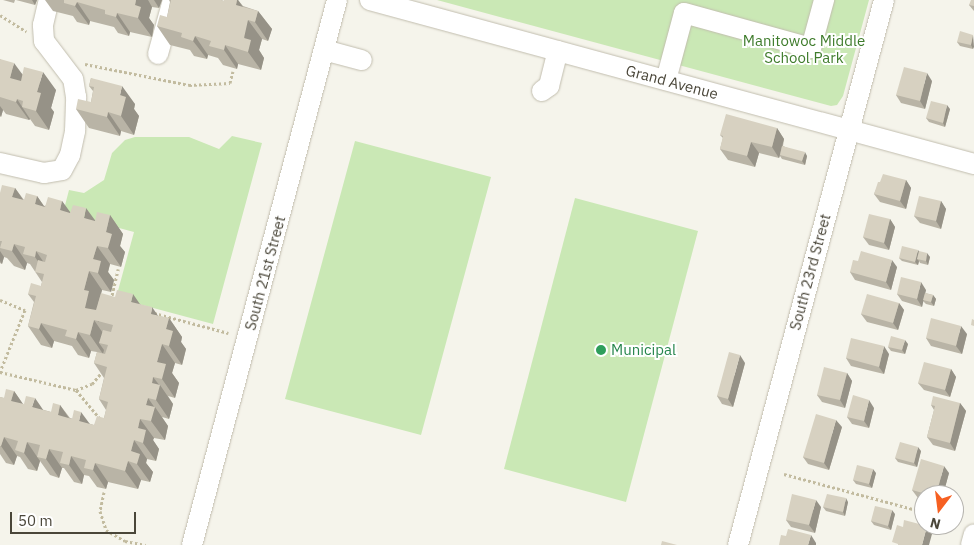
<!DOCTYPE html>
<html>
<head>
<meta charset="utf-8">
<style>
  body { margin:0 }
  #map { position:relative; width:974px; height:545px; overflow:hidden; background:#f5f4eb; font-family:"IBM Plex Sans",sans-serif }
  div>[style] { position:absolute }
  .green>* { inset:0; background:#cae8b5 }
  .path>* { height:3px; margin-top:-1.5px; transform-origin:0; background:repeating-linear-gradient(90deg,#c2bb9f 0 2.5px,transparent 0 5px) }
  .roads { filter:drop-shadow(0 0 1px #c1bdae) drop-shadow(0 0 1px #c1bdae) }
  .minor>* { height:20px; margin:-10px; padding:0 10px; transform-origin:10px; border-radius:10px; background:#fff }
  .wall>* { inset:0; background:#b9b4a6 }
  .shaded-wall>* { inset:0; background:#969287 }
  .building>* { inset:0; background:#d7d1c1 }
  .dots>* { width:14px; height:14px; translate:-50% -50%; box-sizing:border-box; border:2px solid #fff; border-radius:50% }
  span { translate:-50% -50%; white-space:nowrap; text-align:center; line-height:1.15; -webkit-text-stroke:4px #fff; paint-order:stroke }
  .park-label { font-size:15px; color:#3f7c2c }
  .street-label { font-size:15px; color:#4a4639 }
  .leisure-label { font-size:15px; color:#27864d }
  .left { translate:0 -50%; text-align:left }
  .north { position:absolute; left:914px; top:485px; width:50px; height:50px; box-sizing:border-box; background:#fff; border:1px solid #b7b5b0; border-radius:50%; rotate:195deg; font-size:14px; font-weight:700; line-height:20px; text-align:center; color:#4a4639 }
  .north::after { content:''; display:block; margin:auto; width:18px; height:22px; background:#f66022; clip-path:polygon(50% 0,100% 100%,50% 72%,0 100%) }
  .scale { position:absolute; left:10px; top:512px; width:126px; height:22px; box-sizing:border-box; border:2px solid #4a4639; border-top:0; padding-left:6px; font-size:15px; line-height:18px; white-space:nowrap; color:#4a4639; -webkit-text-stroke:4px #fff; paint-order:stroke }
</style>
</head>
<body>
<div id="map">
  <div class="green">
    <div style="clip-path:polygon(437px 0,869px 0,843px 96px,837px 105px,831px 106px)"></div>
    <div style="clip-path:polygon(232px 136px,262px 143px,213px 324px,116px 298px,134px 232px,63px 213px,69px 190px,84px 193px,104px 180px,112px 153px,125px 140px,135px 137px,189px 137px,219px 149px)"></div>
    <div style="clip-path:polygon(355px 141px,491px 177px,421px 435px,285px 399px)"></div>
    <div style="clip-path:polygon(575px 198px,698px 231px,626px 502px,504px 469px)"></div>
  </div>
  <div class="path">
    <div style="left:0;top:15px;width:31px;rotate:32deg"></div>
    <div style="left:85px;top:64px;width:106px;rotate:11.4deg"></div>
    <div style="left:189px;top:85px;width:41px;rotate:-2.8deg"></div>
    <div style="left:230px;top:83px;width:12px;rotate:-76deg"></div>
    <div style="left:0;top:300px;width:27px;rotate:22deg"></div>
    <div style="left:25px;top:310px;width:67px;rotate:112deg"></div>
    <div style="left:0;top:372px;width:78px;rotate:13.3deg"></div>
    <div style="left:76px;top:390px;width:38px;rotate:50deg"></div>
    <div style="left:111px;top:300px;width:32px;rotate:-77deg"></div>
    <div style="left:154px;top:313px;width:77px;rotate:15.1deg"></div>
    <div style="left:76px;top:390px;width:17px;rotate:-21deg"></div>
    <div style="left:92px;top:384px;width:17px;rotate:-50deg"></div>
    <div style="left:784px;top:474px;width:145px;rotate:15.2deg"></div>
    <div style="left:104px;top:492px;width:19px;rotate:102deg"></div>
    <div style="left:100px;top:511px;width:20px;rotate:72deg"></div>
    <div style="left:106px;top:530px;width:22px;rotate:30deg"></div>
    <div style="left:125px;top:541px;width:21px;rotate:11deg"></div>
    <div style="left:954px;top:520px;width:4px;rotate:14deg"></div>
  </div>
  <div class="roads">
    <div class="minor">
      <div style="left:370px;top:0;width:626px;rotate:15.19deg"></div>
      <div style="left:324px;top:50px;width:39px;rotate:15deg"></div>
      <div style="left:158px;top:54px;width:56px;rotate:-74.5deg"></div>
      <div style="left:666px;top:80px;width:69px;rotate:-75deg"></div>
      <div style="left:684px;top:13px;width:132px;rotate:15.4deg"></div>
      <div style="left:811px;top:48px;width:50px;rotate:-74.8deg"></div>
      <div style="left:542px;top:91px;width:9px;rotate:-36deg"></div>
      <div style="left:549px;top:86px;width:36px;rotate:-76deg"></div>
      <div style="left:0;top:163px;width:45px;rotate:12.8deg"></div>
      <div style="left:44px;top:173px;width:18px;rotate:-9deg"></div>
      <div style="left:62px;top:170px;width:17px;rotate:-62deg"></div>
      <div style="left:70px;top:155px;width:25px;rotate:-78deg"></div>
      <div style="left:75px;top:131px;width:34px;rotate:-88deg"></div>
      <div style="left:76px;top:97px;width:18px;rotate:-99deg"></div>
      <div style="left:73px;top:79px;width:48px;rotate:-127.3deg"></div>
      <div style="left:44px;top:41px;width:16px;rotate:-94deg"></div>
      <div style="left:43px;top:25px;width:26px;rotate:-77deg"></div>
      <div style="left:192px;top:545px;width:564px;rotate:-75.1deg"></div>
      <div style="left:738px;top:545px;width:564px;rotate:-75deg"></div>
      <div style="left:971px;top:545px;width:11px;rotate:-75deg"></div>
    </div>
  </div>
  <div class="wall">
    <div style="clip-path:polygon(3px 0,15px 0,14px 3px)"></div>
    <div style="clip-path:polygon(16px 0,37px 0,35px 5px)"></div>
    <div style="clip-path:polygon(45px 0,162px 0,159px 8px,152px 7px,149px 18px,154px 25px,152px 37px,130px 32px,129px 36px,118px 33px,114px 27px,90px 21px,89px 25px,77px 22px,73px 16px,53px 11px)"></div>
    <div style="clip-path:polygon(169px 0,221px 0,224px 1px,224px 0,238px 0,243px 6px,258px 11px,272px 29px,268px 41px,262px 39px,259px 50px,264px 58px,261px 70px,238px 64px,237px 69px,223px 65px,218px 58px,208px 55px,207px 59px,194px 56px,190px 50px,170px 45px,157px 26px,167px 17px,170px 2px)"></div>
    <div style="clip-path:polygon(974px 0,974px 11px,969px 5px)"></div>
    <div style="clip-path:polygon(973px 35px,973px 49px,960px 46px,957px 42px)"></div>
    <div style="clip-path:polygon(0 59px,22px 74px,56px 90px,51px 108px,54px 112px,49px 130px,35px 126px,30px 119px,29px 120px,6px 114px,3px 110px,1px 117px,0 116px)"></div>
    <div style="clip-path:polygon(91px 78px,135px 104px,134px 109px,139px 116px,134px 135px,121px 131px,120px 136px,89px 128px,76px 109px,91px 102px,93px 91px,89px 86px)"></div>
    <div style="clip-path:polygon(932px 81px,925px 109px,901px 103px,896px 95px)"></div>
    <div style="clip-path:polygon(950px 109px,945px 127px,929px 122px,926px 118px)"></div>
    <div style="clip-path:polygon(777px 128px,784px 139px,783px 146px,807px 156px,805px 165px,782px 159px,780px 156px,779px 158px,759px 153px,755px 167px,728px 160px,720px 149px,723px 138px,720px 135px)"></div>
    <div style="clip-path:polygon(906px 180px,911px 188px,906px 209px,880px 202px,874px 194px,880px 182px)"></div>
    <div style="clip-path:polygon(15px 188px,24px 200px,37px 196px,44px 206px,62px 201px,70px 213px,95px 221px,110px 215px,123px 234px,120px 246px,125px 252px,121px 267px,110px 264px,108px 272px,114px 280px,111px 292px,102px 290px,101px 294px,140px 304px,158px 316px,169px 318px,182px 337px,181px 342px,186px 349px,182px 365px,175px 363px,172px 373px,179px 383px,175px 398px,168px 396px,173px 404px,169px 419px,162px 417px,168px 426px,165px 440px,154px 438px,153px 440px,159px 449px,156px 461px,147px 459px,146px 463px,153px 472px,150px 482px,141px 480px,138px 489px,108px 482px,106px 489px,97px 487px,89px 476px,84px 475px,82px 484px,74px 482px,64px 468px,62px 468px,59px 478px,50px 475px,40px 461px,37px 471px,28px 469px,20px 457px,17px 456px,14px 465px,6px 463px,0 454px,0 397px,4px 398px,14px 391px,23px 404px,51px 412px,60px 405px,70px 418px,94px 425px,104px 418px,106px 410px,99px 399px,104px 378px,94px 363px,97px 352px,91px 351px,89px 358px,78px 355px,72px 346px,54px 341px,52px 348px,41px 345px,28px 326px,34px 302px,28px 294px,41px 286px,42px 282px,30px 264px,27px 263px,25px 270px,14px 266px,7px 258px,4px 257px,2px 264px,0 263px,0 193px)"></div>
    <div style="clip-path:polygon(941px 201px,946px 209px,941px 229px,920px 223px,914px 216px)"></div>
    <div style="clip-path:polygon(890px 219px,895px 227px,889px 250px,869px 245px,863px 237px)"></div>
    <div style="clip-path:polygon(919px 252px,930px 257px,928px 265px,920px 263px,919px 261px,918px 265px,902px 261px,899px 258px)"></div>
    <div style="clip-path:polygon(858px 261px,897px 267px,891px 290px,855px 280px,850px 272px)"></div>
    <div style="clip-path:polygon(926px 290px,925px 293px,933px 295px,936px 299px,934px 306px,926px 304px,923px 301px,922px 307px,902px 301px,897px 294px)"></div>
    <div style="clip-path:polygon(899px 303px,904px 310px,898px 330px,867px 322px,861px 314px)"></div>
    <div style="clip-path:polygon(967px 334px,962px 354px,931px 346px,926px 338px)"></div>
    <div style="clip-path:polygon(908px 344px,905px 354px,891px 351px,888px 347px)"></div>
    <div style="clip-path:polygon(889px 354px,884px 374px,851px 366px,846px 358px)"></div>
    <div style="clip-path:polygon(745px 363px,733px 407px,722px 404px,717px 396px)"></div>
    <div style="clip-path:polygon(951px 369px,956px 377px,950px 397px,924px 390px,918px 383px)"></div>
    <div style="clip-path:polygon(847px 373px,852px 381px,845px 408px,822px 402px,817px 395px)"></div>
    <div style="clip-path:polygon(960px 403px,966px 411px,955px 451px,933px 445px,927px 437px,934px 410px,931px 405px)"></div>
    <div style="clip-path:polygon(874px 408px,869px 428px,852px 424px,847px 417px)"></div>
    <div style="clip-path:polygon(842px 427px,829px 470px,808px 464px,803px 457px)"></div>
    <div style="clip-path:polygon(921px 451px,917px 467px,898px 462px,895px 458px)"></div>
    <div style="clip-path:polygon(876px 473px,872px 488px,856px 484px,853px 480px)"></div>
    <div style="clip-path:polygon(949px 473px,943px 495px,924px 495px,924px 500px,918px 498px,912px 490px)"></div>
    <div style="clip-path:polygon(848px 502px,845px 516px,826px 511px,823px 507px)"></div>
    <div style="clip-path:polygon(821px 507px,815px 533px,791px 527px,786px 520px)"></div>
    <div style="clip-path:polygon(895px 514px,891px 530px,874px 525px,871px 521px)"></div>
  </div>
  <div class="shaded-wall">
    <div style="clip-path:polygon(32px 0,37px 0,35px 5px)"></div>
    <div style="clip-path:polygon(136px 0,148px 0,152px 7px,149px 18px,154px 25px,152px 37px,138px 18px,135px 5px)"></div>
    <div style="clip-path:polygon(154px 0,162px 0,159px 8px)"></div>
    <div style="clip-path:polygon(237px 0,238px 0,250px 17px,248px 20px,262px 39px,259px 50px,264px 58px,261px 70px,248px 52px,236px 5px)"></div>
    <div style="clip-path:polygon(77px 2px,90px 21px,89px 25px,75px 6px)"></div>
    <div style="clip-path:polygon(258px 11px,272px 29px,268px 41px,255px 22px)"></div>
    <div style="clip-path:polygon(117px 13px,130px 32px,129px 36px,116px 17px)"></div>
    <div style="clip-path:polygon(973px 35px,974px 47px,973px 49px,971px 45px)"></div>
    <div style="clip-path:polygon(195px 36px,208px 55px,207px 59px,193px 41px)"></div>
    <div style="clip-path:polygon(225px 45px,238px 64px,237px 69px,224px 50px)"></div>
    <div style="clip-path:polygon(14px 63px,28px 82px,24px 97px,10px 78px)"></div>
    <div style="clip-path:polygon(43px 72px,56px 90px,51px 108px,54px 112px,49px 130px,36px 111px,37px 92px)"></div>
    <div style="clip-path:polygon(927px 73px,932px 81px,925px 109px,920px 101px)"></div>
    <div style="clip-path:polygon(122px 86px,135px 104px,134px 109px,139px 116px,134px 135px,121px 116px,120px 95px)"></div>
    <div style="clip-path:polygon(17px 99px,30px 119px,29px 120px,16px 102px)"></div>
    <div style="clip-path:polygon(947px 105px,950px 109px,945px 127px,943px 123px)"></div>
    <div style="clip-path:polygon(0 106px,3px 110px,1px 117px,0 115px)"></div>
    <div style="clip-path:polygon(108px 112px,121px 131px,120px 136px,107px 117px)"></div>
    <div style="clip-path:polygon(777px 128px,784px 139px,779px 158px,772px 147px)"></div>
    <div style="clip-path:polygon(751px 142px,759px 153px,755px 167px,747px 156px)"></div>
    <div style="clip-path:polygon(805px 152px,807px 156px,805px 165px,802px 161px)"></div>
    <div style="clip-path:polygon(906px 180px,911px 188px,906px 209px,900px 201px)"></div>
    <div style="clip-path:polygon(15px 188px,28px 207px,12px 197px)"></div>
    <div style="clip-path:polygon(37px 196px,50px 215px,35px 204px)"></div>
    <div style="clip-path:polygon(62px 201px,76px 220px,60px 210px)"></div>
    <div style="clip-path:polygon(941px 201px,946px 209px,941px 229px,936px 221px)"></div>
    <div style="clip-path:polygon(86px 208px,100px 227px,84px 218px)"></div>
    <div style="clip-path:polygon(110px 215px,123px 234px,120px 246px,125px 252px,121px 267px,108px 248px,106px 232px)"></div>
    <div style="clip-path:polygon(890px 219px,895px 227px,889px 250px,884px 243px)"></div>
    <div style="clip-path:polygon(14px 244px,27px 263px,25px 270px,12px 251px)"></div>
    <div style="clip-path:polygon(97px 246px,110px 264px,108px 272px,114px 280px,111px 292px,98px 273px,93px 259px)"></div>
    <div style="clip-path:polygon(918px 250px,921px 254px,917px 259px,919px 261px,918px 265px,915px 262px)"></div>
    <div style="clip-path:polygon(0 251px,4px 257px,2px 264px,0 261px)"></div>
    <div style="clip-path:polygon(36px 251px,49px 270px,48px 276px,35px 257px)"></div>
    <div style="clip-path:polygon(927px 253px,930px 257px,928px 265px,926px 261px)"></div>
    <div style="clip-path:polygon(892px 260px,897px 267px,891px 290px,886px 282px)"></div>
    <div style="clip-path:polygon(89px 271px,102px 290px,98px 304px,99px 322px,85px 308px,84px 290px)"></div>
    <div style="clip-path:polygon(921px 282px,926px 290px,922px 307px,917px 299px)"></div>
    <div style="clip-path:polygon(133px 294px,146px 313px,131px 302px)"></div>
    <div style="clip-path:polygon(933px 295px,936px 299px,934px 306px,931px 302px)"></div>
    <div style="clip-path:polygon(899px 303px,904px 310px,898px 330px,893px 323px)"></div>
    <div style="clip-path:polygon(152px 307px,165px 326px,151px 314px)"></div>
    <div style="clip-path:polygon(169px 318px,182px 337px,181px 342px,186px 349px,182px 365px,169px 346px,166px 329px)"></div>
    <div style="clip-path:polygon(94px 320px,107px 339px,99px 343px,104px 350px,103px 354px,90px 335px)"></div>
    <div style="clip-path:polygon(41px 323px,54px 341px,52px 348px,39px 329px)"></div>
    <div style="clip-path:polygon(961px 326px,967px 334px,962px 354px,956px 346px)"></div>
    <div style="clip-path:polygon(78px 332px,91px 351px,89px 358px,76px 339px)"></div>
    <div style="clip-path:polygon(905px 340px,908px 344px,905px 354px,902px 350px)"></div>
    <div style="clip-path:polygon(162px 344px,175px 363px,172px 373px,179px 383px,175px 398px,162px 379px,157px 362px)"></div>
    <div style="clip-path:polygon(884px 346px,889px 354px,884px 374px,879px 367px)"></div>
    <div style="clip-path:polygon(740px 355px,745px 363px,733px 407px,728px 399px)"></div>
    <div style="clip-path:polygon(951px 369px,956px 377px,950px 397px,945px 390px)"></div>
    <div style="clip-path:polygon(847px 373px,852px 381px,845px 408px,840px 400px)"></div>
    <div style="clip-path:polygon(153px 377px,160px 386px,160px 385px,173px 404px,169px 419px,156px 400px,152px 383px)"></div>
    <div style="clip-path:polygon(14px 391px,27px 410px,11px 401px)"></div>
    <div style="clip-path:polygon(35px 398px,48px 417px,32px 407px)"></div>
    <div style="clip-path:polygon(148px 398px,155px 408px,155px 407px,168px 426px,165px 440px,151px 421px,146px 405px)"></div>
    <div style="clip-path:polygon(869px 400px,874px 408px,869px 428px,864px 421px)"></div>
    <div style="clip-path:polygon(960px 403px,966px 411px,955px 451px,950px 443px)"></div>
    <div style="clip-path:polygon(60px 405px,73px 424px,58px 415px)"></div>
    <div style="clip-path:polygon(81px 412px,95px 431px,79px 421px)"></div>
    <div style="clip-path:polygon(140px 419px,154px 438px,153px 440px,159px 449px,156px 461px,143px 443px,138px 428px)"></div>
    <div style="clip-path:polygon(836px 420px,842px 427px,829px 470px,824px 463px)"></div>
    <div style="clip-path:polygon(4px 437px,17px 456px,14px 465px,1px 446px)"></div>
    <div style="clip-path:polygon(134px 440px,147px 459px,146px 463px,153px 472px,150px 482px,137px 464px,131px 451px)"></div>
    <div style="clip-path:polygon(27px 442px,40px 461px,37px 471px,24px 453px)"></div>
    <div style="clip-path:polygon(918px 447px,921px 451px,917px 467px,914px 463px)"></div>
    <div style="clip-path:polygon(49px 449px,62px 468px,59px 478px,46px 459px)"></div>
    <div style="clip-path:polygon(71px 456px,84px 475px,82px 484px,69px 465px)"></div>
    <div style="clip-path:polygon(128px 461px,141px 480px,138px 489px,125px 471px)"></div>
    <div style="clip-path:polygon(95px 463px,108px 482px,106px 489px,93px 470px)"></div>
    <div style="clip-path:polygon(944px 466px,949px 473px,943px 495px,936px 495px)"></div>
    <div style="clip-path:polygon(873px 469px,876px 473px,872px 488px,869px 484px)"></div>
    <div style="clip-path:polygon(846px 498px,848px 502px,845px 516px,843px 512px)"></div>
    <div style="clip-path:polygon(816px 500px,821px 507px,815px 533px,809px 525px)"></div>
    <div style="clip-path:polygon(892px 510px,895px 514px,891px 530px,888px 526px)"></div>
    <div style="clip-path:polygon(927px 526px,932px 534px,929px 545px,922px 545px)"></div>
    <div style="clip-path:polygon(811px 535px,816px 543px,816px 545px,808px 545px)"></div>
  </div>
  <div class="building">
    <div style="clip-path:polygon(64px 0,136px 0,135px 5px,141px 7px,138px 18px,117px 13px,116px 17px,105px 14px,105px 10px,77px 2px,75px 6px,64px 3px)"></div>
    <div style="clip-path:polygon(171px 0,221px 0,224px 1px,224px 0,237px 0,236px 5px,258px 11px,255px 22px,248px 20px,244px 38px,251px 40px,248px 52px,225px 45px,224px 50px,209px 46px,211px 41px,195px 36px,193px 41px,181px 37px,182px 33px,157px 26px,160px 15px,167px 17px)"></div>
    <div style="clip-path:polygon(971px 0,974px 0,974px 6px,969px 5px)"></div>
    <div style="clip-path:polygon(960px 31px,973px 35px,971px 45px,957px 42px)"></div>
    <div style="clip-path:polygon(0 59px,14px 63px,10px 78px,21px 81px,24px 67px,43px 72px,37px 92px,41px 93px,36px 111px,22px 107px,23px 101px,17px 99px,16px 102px,0 97px)"></div>
    <div style="clip-path:polygon(904px 67px,927px 73px,920px 101px,896px 95px)"></div>
    <div style="clip-path:polygon(91px 78px,122px 86px,120px 95px,126px 97px,121px 116px,108px 112px,107px 117px,76px 109px,78px 99px,91px 102px,94px 87px,89px 86px)"></div>
    <div style="clip-path:polygon(931px 101px,947px 105px,943px 123px,926px 118px)"></div>
    <div style="clip-path:polygon(726px 114px,777px 128px,772px 147px,751px 142px,747px 156px,720px 149px,723px 136px,720px 135px)"></div>
    <div style="clip-path:polygon(782px 146px,805px 152px,802px 161px,780px 155px)"></div>
    <div style="clip-path:polygon(883px 174px,906px 180px,900px 201px,874px 194px,878px 182px,880px 182px)"></div>
    <div style="clip-path:polygon(2px 185px,15px 188px,12px 197px,24px 200px,26px 193px,37px 196px,35px 204px,45px 207px,48px 197px,62px 201px,60px 210px,70px 213px,73px 205px,86px 208px,84px 218px,95px 221px,97px 212px,110px 215px,106px 232px,112px 234px,108px 248px,97px 246px,93px 259px,101px 261px,98px 273px,89px 271px,84px 290px,89px 291px,85px 308px,96px 310px,101px 293px,115px 297px,117px 290px,133px 294px,131px 302px,152px 307px,151px 314px,169px 318px,166px 329px,173px 331px,169px 346px,162px 344px,157px 362px,166px 364px,162px 379px,153px 377px,152px 383px,160px 385px,156px 400px,148px 398px,146px 405px,155px 407px,151px 421px,140px 419px,138px 428px,146px 430px,143px 443px,134px 440px,131px 451px,140px 454px,137px 464px,128px 461px,125px 471px,95px 463px,93px 470px,84px 468px,86px 460px,71px 456px,69px 465px,60px 463px,63px 452px,49px 449px,46px 459px,37px 457px,40px 445px,27px 442px,24px 453px,15px 450px,18px 441px,4px 437px,1px 446px,0 446px,0 397px,4px 398px,6px 389px,14px 391px,11px 401px,24px 404px,26px 396px,35px 398px,32px 407px,51px 412px,53px 403px,60px 405px,58px 415px,72px 419px,74px 410px,81px 412px,79px 421px,94px 425px,97px 416px,104px 418px,108px 402px,99px 399px,107px 367px,94px 363px,97px 352px,105px 354px,108px 345px,99px 343px,103px 330px,111px 332px,113px 325px,94px 320px,90px 335px,78px 332px,76px 339px,65px 336px,67px 330px,41px 323px,39px 329px,28px 326px,36px 296px,28px 294px,31px 283px,41px 286px,44px 274px,35px 272px,38px 260px,45px 262px,47px 255px,36px 251px,35px 257px,23px 254px,25px 247px,14px 244px,12px 251px,0 248px,2px 241px,0 241px,0 193px)"></div>
    <div style="clip-path:polygon(919px 196px,941px 201px,936px 221px,914px 216px)"></div>
    <div style="clip-path:polygon(869px 214px,890px 219px,884px 243px,863px 237px)"></div>
    <div style="clip-path:polygon(902px 246px,918px 250px,915px 262px,899px 258px)"></div>
    <div style="clip-path:polygon(861px 251px,892px 260px,886px 282px,850px 272px,853px 260px,858px 261px)"></div>
    <div style="clip-path:polygon(919px 251px,927px 253px,926px 261px,917px 259px)"></div>
    <div style="clip-path:polygon(901px 277px,921px 282px,917px 299px,897px 294px)"></div>
    <div style="clip-path:polygon(925px 293px,933px 295px,931px 302px,923px 300px)"></div>
    <div style="clip-path:polygon(867px 294px,899px 303px,893px 323px,861px 314px)"></div>
    <div style="clip-path:polygon(931px 318px,961px 326px,956px 346px,926px 338px)"></div>
    <div style="clip-path:polygon(972px 319px,974px 320px,974px 326px,971px 325px)"></div>
    <div style="clip-path:polygon(891px 336px,905px 340px,902px 350px,888px 347px)"></div>
    <div style="clip-path:polygon(851px 338px,884px 346px,879px 367px,846px 358px)"></div>
    <div style="clip-path:polygon(729px 352px,740px 355px,728px 399px,717px 396px)"></div>
    <div style="clip-path:polygon(924px 362px,951px 369px,945px 390px,918px 383px)"></div>
    <div style="clip-path:polygon(824px 367px,847px 373px,840px 400px,817px 395px)"></div>
    <div style="clip-path:polygon(853px 395px,869px 400px,864px 421px,847px 417px)"></div>
    <div style="clip-path:polygon(933px 396px,960px 403px,950px 443px,927px 437px,935px 406px,931px 405px)"></div>
    <div style="clip-path:polygon(816px 414px,836px 420px,824px 463px,803px 457px)"></div>
    <div style="clip-path:polygon(900px 442px,918px 447px,914px 463px,895px 458px)"></div>
    <div style="clip-path:polygon(921px 459px,944px 466px,936px 495px,930px 495px,912px 490px)"></div>
    <div style="clip-path:polygon(857px 465px,873px 469px,869px 484px,853px 480px)"></div>
    <div style="clip-path:polygon(792px 494px,816px 500px,809px 525px,786px 520px)"></div>
    <div style="clip-path:polygon(827px 494px,846px 498px,843px 512px,823px 507px)"></div>
    <div style="clip-path:polygon(875px 506px,892px 510px,888px 526px,871px 521px)"></div>
    <div style="clip-path:polygon(904px 520px,927px 526px,922px 545px,898px 545px,898px 544px,892px 542px,897px 525px,903px 527px)"></div>
    <div style="clip-path:polygon(788px 529px,811px 535px,808px 545px,779px 545px,781px 535px,786px 536px)"></div>
    <div style="clip-path:polygon(662px 541px,677px 545px,661px 545px)"></div>
  </div>
  <div class="dots">
    <div style="left:601px;top:350px;background:#2e9e5b"></div>
  </div>
  <div class="park-label">
    <span style="left:804px;top:49px">Manitowoc Middle<br>School Park</span>
  </div>
  <div class="street-label">
    <span style="left:672px;top:82px;rotate:15deg">Grand Avenue</span>
    <span style="left:810px;top:272px;rotate:-75deg">South 23rd Street</span>
    <span style="left:265px;top:273px;rotate:-75deg">South 21st Street</span>
  </div>
  <div class="leisure-label">
    <span class="left" style="left:611px;top:350px">Municipal</span>
  </div>
  <div class="north">N</div>
  <div class="scale">50 m</div>
</div>
</body>
</html>
